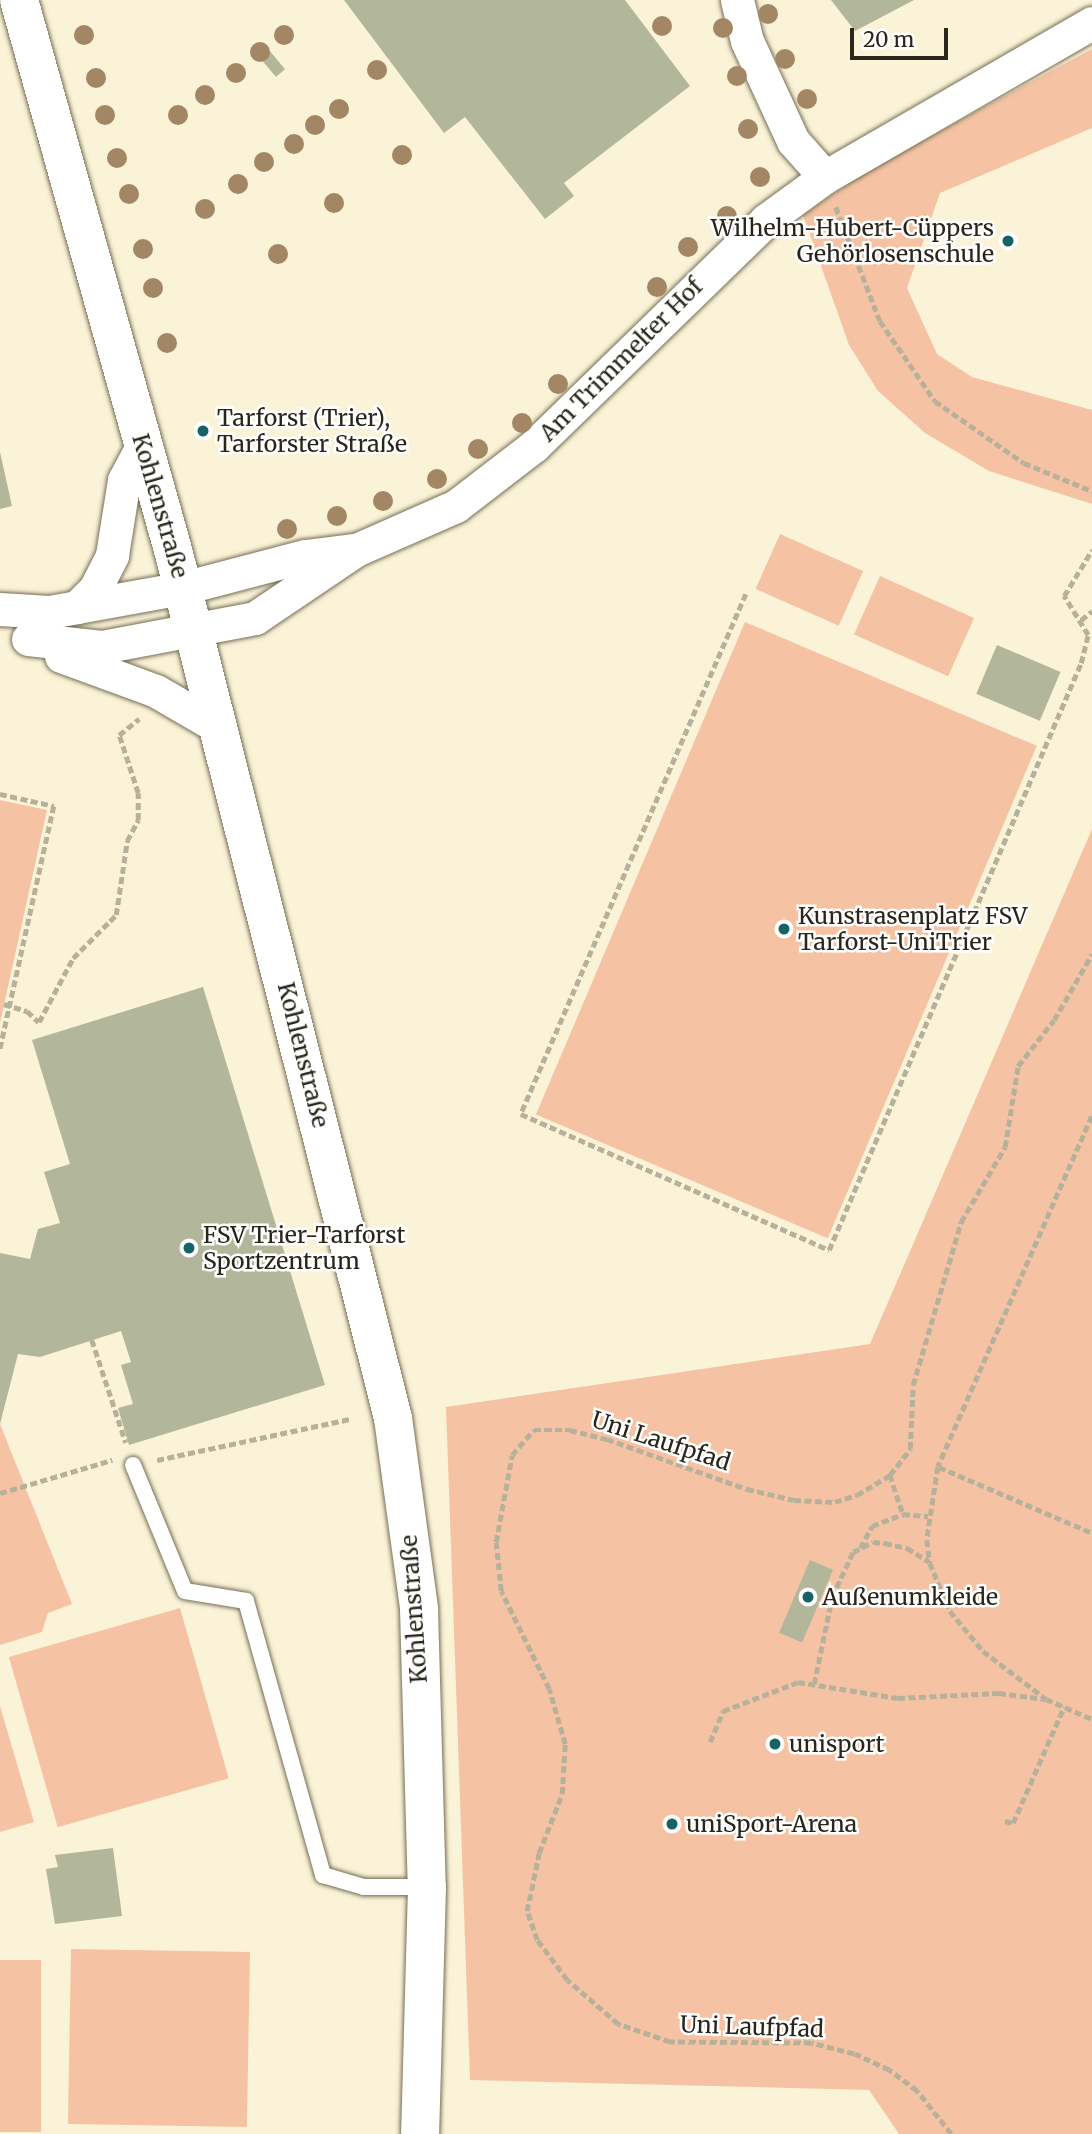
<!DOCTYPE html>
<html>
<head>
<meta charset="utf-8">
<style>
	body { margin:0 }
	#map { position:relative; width:1092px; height:2134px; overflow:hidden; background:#fbf3d7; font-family:Merriweather,serif }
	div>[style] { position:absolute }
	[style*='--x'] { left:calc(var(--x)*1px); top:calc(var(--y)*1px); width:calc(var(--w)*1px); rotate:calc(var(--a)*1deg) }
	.green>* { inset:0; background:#f5c3a3; transform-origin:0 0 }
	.building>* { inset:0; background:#b2b69b; transform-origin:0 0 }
	.path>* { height:4.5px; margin-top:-2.25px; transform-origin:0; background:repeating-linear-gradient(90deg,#b7b19b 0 7px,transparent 0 10.5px) }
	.roads { filter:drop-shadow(0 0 2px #756e56) drop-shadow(0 0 2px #756e56) }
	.lane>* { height:16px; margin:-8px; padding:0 8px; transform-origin:8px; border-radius:8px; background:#fff }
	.street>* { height:33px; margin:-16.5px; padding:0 16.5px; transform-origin:16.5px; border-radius:16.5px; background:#fff }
	.secondary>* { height:38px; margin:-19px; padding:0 19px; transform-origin:19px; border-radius:19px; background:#fff }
	.trees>* { width:20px; height:20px; margin:-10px; border-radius:50%; background:#a38664 }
	.dots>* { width:19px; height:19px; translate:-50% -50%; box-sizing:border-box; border:4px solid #fff; border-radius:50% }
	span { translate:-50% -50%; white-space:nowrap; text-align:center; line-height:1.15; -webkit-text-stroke:5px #fff; paint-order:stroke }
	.poi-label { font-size:23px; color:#28251a }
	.right { translate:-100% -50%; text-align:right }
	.left { translate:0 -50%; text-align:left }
	.street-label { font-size:23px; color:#28251a }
	.scale { position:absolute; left:850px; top:28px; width:98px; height:32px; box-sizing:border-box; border:4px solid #28251a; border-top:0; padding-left:9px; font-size:21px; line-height:24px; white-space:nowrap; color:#28251a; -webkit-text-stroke:5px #fff; paint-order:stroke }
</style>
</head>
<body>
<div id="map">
	<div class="green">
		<div style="clip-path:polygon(1092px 49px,1092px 128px,940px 193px,907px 288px,937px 354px,972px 377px,1092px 410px,1092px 504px,989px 471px,925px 433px,878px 391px,849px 345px,803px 215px,870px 169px)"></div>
		<div style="left:780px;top:534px;width:91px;height:60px;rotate:24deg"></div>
		<div style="left:880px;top:576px;width:103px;height:64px;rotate:24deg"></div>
		<div style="left:745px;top:622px;width:317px;height:535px;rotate:23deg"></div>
		<div style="clip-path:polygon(0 800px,47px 810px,0 1023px)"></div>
		<div style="clip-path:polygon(1092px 829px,1092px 2134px,899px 2134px,869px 2090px,470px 2080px,446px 1407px,870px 1344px)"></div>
		<div style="clip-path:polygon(0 1424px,72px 1604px,48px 1613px,42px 1632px,0 1645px)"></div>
		<div style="left:180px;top:1608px;width:177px;height:178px;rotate:74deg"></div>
		<div style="clip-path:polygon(0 1706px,34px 1822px,0 1832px)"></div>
		<div style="left:71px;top:1949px;width:179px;height:175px;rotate:1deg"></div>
		<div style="left:0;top:1960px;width:41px;height:172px"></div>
	</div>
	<div class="building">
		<div style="clip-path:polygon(344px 0,625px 0,690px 86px,564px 183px,574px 196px,545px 219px,465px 117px,444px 133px)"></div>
		<div style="clip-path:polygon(831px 0,914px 0,855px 31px)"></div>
		<div style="left:269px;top:50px;width:25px;height:12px;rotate:50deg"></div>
		<div style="clip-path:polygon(0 452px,12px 506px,0 509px)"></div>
		<div style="left:997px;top:645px;width:69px;height:53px;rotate:23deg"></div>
		<div style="clip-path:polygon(203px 987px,325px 1385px,129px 1445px,118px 1408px,133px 1404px,121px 1365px,131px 1362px,121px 1331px,40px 1357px,18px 1354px,0 1424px,0 1253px,30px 1259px,38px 1229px,60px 1223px,44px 1172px,70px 1164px,32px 1040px)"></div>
		<div style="left:810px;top:1560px;width:25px;height:79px;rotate:23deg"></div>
		<div style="clip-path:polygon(113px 1848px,122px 1916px,55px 1924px,46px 1869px,58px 1867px,55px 1855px)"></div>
	</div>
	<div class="path">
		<div style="--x:836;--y:207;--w:122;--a:68.9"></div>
		<div style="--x:880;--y:321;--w:97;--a:55.5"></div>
		<div style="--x:935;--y:401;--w:108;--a:34.9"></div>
		<div style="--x:1024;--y:463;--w:74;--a:22.4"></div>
		<div style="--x:746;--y:594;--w:567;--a:113.4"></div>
		<div style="--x:521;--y:1114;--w:337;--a:23.8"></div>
		<div style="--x:829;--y:1250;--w:639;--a:-66.77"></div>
		<div style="--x:1081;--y:663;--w:29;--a:-76"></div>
		<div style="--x:1088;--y:635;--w:46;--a:-121.6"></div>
		<div style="--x:1064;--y:596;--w:54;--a:-58.7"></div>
		<div style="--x:1081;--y:620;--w:14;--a:-39"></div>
		<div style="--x:0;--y:794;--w:55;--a:12.5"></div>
		<div style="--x:54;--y:806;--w:250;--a:102.5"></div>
		<div style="--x:4;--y:1004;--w:24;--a:17"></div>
		<div style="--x:27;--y:1011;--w:16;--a:43"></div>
		<div style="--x:39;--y:1022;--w:72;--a:-62"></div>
		<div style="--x:73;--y:958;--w:61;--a:-45"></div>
		<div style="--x:116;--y:915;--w:75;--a:-81.5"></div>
		<div style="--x:127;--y:841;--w:24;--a:-62"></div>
		<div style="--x:138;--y:820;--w:27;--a:-90"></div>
		<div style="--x:138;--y:793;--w:61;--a:-108.1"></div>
		<div style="--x:119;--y:735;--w:26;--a:-39"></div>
		<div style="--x:1092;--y:1116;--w:383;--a:113.7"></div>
		<div style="--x:938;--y:1467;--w:74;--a:98.6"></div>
		<div style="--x:927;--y:1540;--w:23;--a:83"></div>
		<div style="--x:930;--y:1563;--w:52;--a:67.4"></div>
		<div style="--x:950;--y:1611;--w:52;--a:50.5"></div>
		<div style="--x:983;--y:1651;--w:79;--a:37.3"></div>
		<div style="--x:1046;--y:1699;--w:50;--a:23.5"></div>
		<div style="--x:92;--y:1340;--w:108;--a:71.7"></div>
		<div style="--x:157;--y:1460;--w:197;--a:-12"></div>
		<div style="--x:939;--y:1467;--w:167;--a:23.3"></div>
		<div style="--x:890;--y:1475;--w:41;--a:71.6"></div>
		<div style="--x:0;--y:1493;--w:117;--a:-16.4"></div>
		<div style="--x:860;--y:1548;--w:25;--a:-61"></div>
		<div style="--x:872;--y:1526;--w:33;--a:-21"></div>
		<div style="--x:903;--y:1514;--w:25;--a:5"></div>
		<div style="--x:814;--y:1684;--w:89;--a:-78.3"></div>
		<div style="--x:832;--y:1597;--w:50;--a:-65"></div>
		<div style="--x:853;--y:1552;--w:22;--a:-27"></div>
		<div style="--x:873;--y:1542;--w:12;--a:5"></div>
		<div style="--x:885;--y:1543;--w:23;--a:13"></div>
		<div style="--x:907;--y:1548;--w:26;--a:32"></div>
		<div style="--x:710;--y:1742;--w:34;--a:-67"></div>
		<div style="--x:723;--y:1711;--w:80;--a:-21.1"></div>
		<div style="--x:798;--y:1682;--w:101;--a:9.1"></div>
		<div style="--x:898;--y:1698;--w:101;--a:-2.8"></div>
		<div style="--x:999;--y:1693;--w:47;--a:7.3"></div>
		<div style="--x:1005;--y:1821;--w:8;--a:14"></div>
		<div style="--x:1013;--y:1823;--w:127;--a:-66.3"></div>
		<div style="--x:951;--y:2134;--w:55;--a:-128.3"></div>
		<div style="--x:917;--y:2091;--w:35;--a:-143"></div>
		<div style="--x:889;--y:2070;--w:38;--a:-155"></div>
		<div style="--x:854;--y:2054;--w:44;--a:-165.7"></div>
		<div style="--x:811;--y:2043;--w:141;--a:-179.6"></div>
		<div style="--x:670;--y:2042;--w:55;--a:-160.9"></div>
		<div style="--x:618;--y:2024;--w:67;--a:-139.2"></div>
		<div style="--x:567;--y:1980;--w:50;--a:-126.9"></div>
		<div style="--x:537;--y:1940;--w:31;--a:-109"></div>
		<div style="--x:527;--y:1911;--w:59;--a:-78.3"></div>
		<div style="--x:539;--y:1853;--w:63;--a:-68.7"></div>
		<div style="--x:562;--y:1794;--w:50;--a:-86.6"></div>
		<div style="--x:565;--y:1744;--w:57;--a:-106.2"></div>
		<div style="--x:549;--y:1689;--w:109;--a:-116.1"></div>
		<div style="--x:501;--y:1591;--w:49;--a:-95.8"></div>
		<div style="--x:496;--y:1542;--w:88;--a:-79.6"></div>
		<div style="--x:512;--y:1455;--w:33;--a:-49"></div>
		<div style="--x:534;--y:1430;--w:36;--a:0"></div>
		<div style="--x:570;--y:1430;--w:38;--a:14"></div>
		<div style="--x:607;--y:1439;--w:149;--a:19.7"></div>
		<div style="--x:747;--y:1489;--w:48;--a:13.2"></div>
		<div style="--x:794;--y:1500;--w:41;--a:2.8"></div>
		<div style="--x:835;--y:1502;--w:23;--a:-18"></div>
		<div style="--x:857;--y:1495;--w:39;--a:-31"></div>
		<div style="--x:890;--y:1475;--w:33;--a:-52"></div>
		<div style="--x:910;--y:1449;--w:64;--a:-87.3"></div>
		<div style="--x:913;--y:1385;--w:170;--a:-73.6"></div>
		<div style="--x:961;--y:1222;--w:87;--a:-59.6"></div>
		<div style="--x:1005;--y:1147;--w:82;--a:-80.9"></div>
		<div style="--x:1018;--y:1066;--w:58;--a:-52"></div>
		<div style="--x:1054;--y:1020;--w:76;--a:-60.1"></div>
	</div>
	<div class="roads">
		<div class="lane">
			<div style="--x:133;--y:1465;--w:136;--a:67.6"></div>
			<div style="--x:185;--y:1591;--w:62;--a:9.3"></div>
			<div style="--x:246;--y:1601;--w:285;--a:74.3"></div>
			<div style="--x:323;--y:1875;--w:43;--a:16.3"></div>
			<div style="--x:364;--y:1887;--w:63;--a:0"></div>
		</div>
		<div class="street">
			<div style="--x:737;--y:0;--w:42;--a:76.3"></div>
			<div style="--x:747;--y:41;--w:110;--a:65.3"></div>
			<div style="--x:793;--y:141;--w:48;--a:48.4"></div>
			<div style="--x:77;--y:607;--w:25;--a:-45"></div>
			<div style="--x:95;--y:589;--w:38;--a:-63"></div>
			<div style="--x:112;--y:555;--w:76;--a:-80.9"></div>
			<div style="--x:124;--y:480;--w:40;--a:-62"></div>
			<div style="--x:0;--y:609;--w:49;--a:3.5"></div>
			<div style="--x:49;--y:612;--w:28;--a:-10"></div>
			<div style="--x:77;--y:607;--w:108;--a:-10.2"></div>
			<div style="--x:183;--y:588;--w:126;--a:-14.7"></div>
			<div style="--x:305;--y:556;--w:48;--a:-7.1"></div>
			<div style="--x:28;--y:639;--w:74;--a:6.2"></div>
			<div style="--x:102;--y:647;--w:156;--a:-10.7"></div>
			<div style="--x:255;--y:618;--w:122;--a:-34"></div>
			<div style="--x:356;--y:550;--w:109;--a:-23.7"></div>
			<div style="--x:456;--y:506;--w:98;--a:-37.6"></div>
			<div style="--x:534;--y:446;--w:324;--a:-44.2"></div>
			<div style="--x:766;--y:220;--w:73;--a:-36.1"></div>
			<div style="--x:825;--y:177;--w:308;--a:-30"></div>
			<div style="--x:61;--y:656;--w:101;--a:20.2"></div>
			<div style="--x:156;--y:691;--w:72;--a:30.1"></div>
		</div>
		<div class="secondary">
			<div style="--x:19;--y:0;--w:571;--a:74.36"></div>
			<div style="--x:173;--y:550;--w:895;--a:75.78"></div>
			<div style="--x:393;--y:1418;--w:193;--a:82.2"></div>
			<div style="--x:419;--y:1609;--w:278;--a:88.4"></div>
			<div style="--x:427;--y:1887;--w:247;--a:91.6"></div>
		</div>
	</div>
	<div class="trees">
		<div style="left:768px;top:14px"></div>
		<div style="left:662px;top:26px"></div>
		<div style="left:723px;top:28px"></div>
		<div style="left:84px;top:35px"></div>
		<div style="left:284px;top:35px"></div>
		<div style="left:260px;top:52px"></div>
		<div style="left:785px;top:59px"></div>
		<div style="left:377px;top:70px"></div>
		<div style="left:236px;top:73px"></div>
		<div style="left:737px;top:76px"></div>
		<div style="left:96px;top:78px"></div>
		<div style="left:205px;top:95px"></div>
		<div style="left:807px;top:99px"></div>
		<div style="left:339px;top:109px"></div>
		<div style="left:105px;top:115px"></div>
		<div style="left:178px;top:115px"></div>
		<div style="left:315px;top:125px"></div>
		<div style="left:748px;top:129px"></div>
		<div style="left:294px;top:144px"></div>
		<div style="left:402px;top:155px"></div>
		<div style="left:117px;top:158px"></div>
		<div style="left:264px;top:162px"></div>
		<div style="left:760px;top:177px"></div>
		<div style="left:238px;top:184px"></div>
		<div style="left:129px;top:194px"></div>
		<div style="left:334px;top:203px"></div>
		<div style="left:205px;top:209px"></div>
		<div style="left:727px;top:216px"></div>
		<div style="left:688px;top:247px"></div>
		<div style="left:143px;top:249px"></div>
		<div style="left:278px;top:254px"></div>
		<div style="left:657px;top:287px"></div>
		<div style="left:153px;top:288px"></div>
		<div style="left:167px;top:343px"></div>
		<div style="left:558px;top:384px"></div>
		<div style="left:522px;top:423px"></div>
		<div style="left:478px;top:449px"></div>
		<div style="left:437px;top:479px"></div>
		<div style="left:383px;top:501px"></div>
		<div style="left:337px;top:516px"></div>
		<div style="left:287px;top:529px"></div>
	</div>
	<div class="dots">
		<div style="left:1008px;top:241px;background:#156463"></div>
		<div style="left:203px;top:431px;background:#156463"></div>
		<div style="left:784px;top:929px;background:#156463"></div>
		<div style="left:189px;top:1248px;background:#156463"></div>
		<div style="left:808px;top:1597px;background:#156463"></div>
		<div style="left:775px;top:1744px;background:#156463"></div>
		<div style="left:672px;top:1824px;background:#156463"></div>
	</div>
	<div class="poi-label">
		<span class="right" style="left:994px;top:241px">Wilhelm-Hubert-Cüppers<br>Gehörlosenschule</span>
		<span class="left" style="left:217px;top:431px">Tarforst (Trier),<br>Tarforster Straße</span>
		<span class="left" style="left:798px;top:929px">Kunstrasenplatz FSV<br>Tarforst-UniTrier</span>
		<span class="left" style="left:203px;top:1248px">FSV Trier-Tarforst<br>Sportzentrum</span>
		<span class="left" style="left:822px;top:1597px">Außenumkleide</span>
		<span class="left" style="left:789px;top:1744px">unisport</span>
		<span class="left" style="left:686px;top:1824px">uniSport-Arena</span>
	</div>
	<div class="street-label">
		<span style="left:621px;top:360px;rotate:-45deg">Am Trimmelter Hof</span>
		<span style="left:160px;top:506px;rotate:74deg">Kohlenstraße</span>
		<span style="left:303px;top:1055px;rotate:76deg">Kohlenstraße</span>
		<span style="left:661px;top:1441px;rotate:18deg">Uni Laufpfad</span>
		<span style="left:414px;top:1609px;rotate:-94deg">Kohlenstraße</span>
		<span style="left:752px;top:2027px;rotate:2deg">Uni Laufpfad</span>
	</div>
	<div class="scale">20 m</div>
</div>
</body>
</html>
